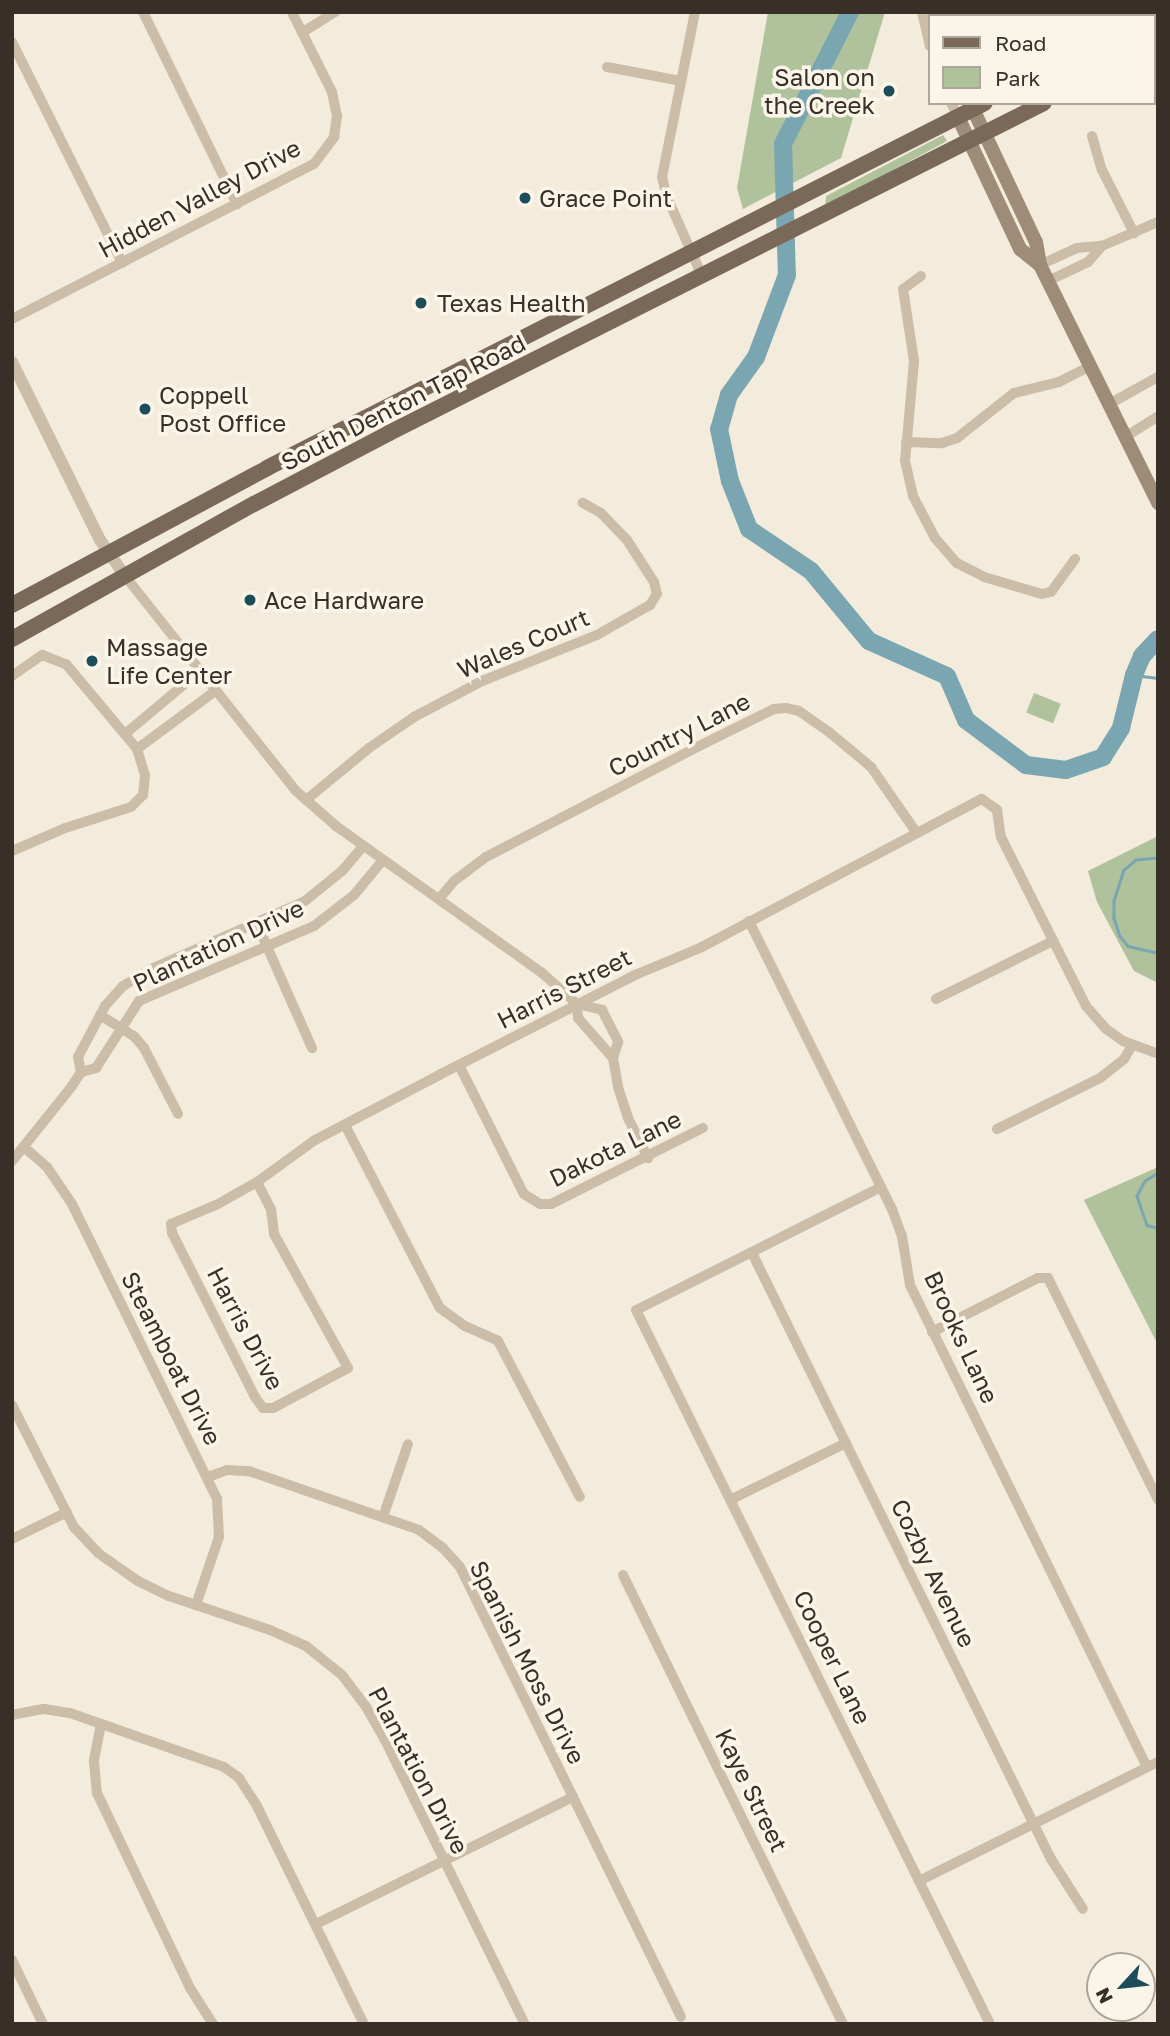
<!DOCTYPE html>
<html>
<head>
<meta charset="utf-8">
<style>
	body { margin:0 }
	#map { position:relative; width:1170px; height:2036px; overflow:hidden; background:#f3ebdb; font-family:"Golos Text",sans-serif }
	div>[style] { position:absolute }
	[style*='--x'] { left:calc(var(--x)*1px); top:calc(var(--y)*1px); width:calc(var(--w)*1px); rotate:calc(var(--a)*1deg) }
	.green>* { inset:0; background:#afc29b; transform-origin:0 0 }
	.stream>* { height:2.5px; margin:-1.25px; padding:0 1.25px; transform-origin:1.25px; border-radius:1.25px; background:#79a6b1 }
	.river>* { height:18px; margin:-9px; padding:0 9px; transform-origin:9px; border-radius:9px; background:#79a6b1 }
	.minor>* { height:10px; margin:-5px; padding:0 5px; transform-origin:5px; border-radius:5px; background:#cbbda7 }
	.tertiary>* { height:12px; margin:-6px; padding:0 6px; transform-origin:6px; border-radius:6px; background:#cbbda7 }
	.secondary>* { height:14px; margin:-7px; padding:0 7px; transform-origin:7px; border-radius:7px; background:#9f8c78 }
	.primary>* { height:16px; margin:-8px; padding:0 8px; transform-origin:8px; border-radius:8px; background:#7a6958 }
	.dots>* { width:19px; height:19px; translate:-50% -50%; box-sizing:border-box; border:4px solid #faf5e8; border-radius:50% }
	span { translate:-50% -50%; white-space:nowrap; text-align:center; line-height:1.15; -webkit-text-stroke:7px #faf5e8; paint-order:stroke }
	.poi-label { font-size:24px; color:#372f28 }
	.right { translate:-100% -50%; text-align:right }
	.left { translate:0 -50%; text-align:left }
	.street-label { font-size:24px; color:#372f28 }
	.frame { position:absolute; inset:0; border:14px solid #372f28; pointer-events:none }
	.legend { position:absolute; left:928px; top:14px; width:228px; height:91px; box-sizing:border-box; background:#faf5e8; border:2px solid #aca69b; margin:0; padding:9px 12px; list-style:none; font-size:21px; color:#372f28 }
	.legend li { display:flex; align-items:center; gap:14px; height:35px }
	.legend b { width:35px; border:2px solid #aca69b }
	.north { position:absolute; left:1086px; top:1952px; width:70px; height:70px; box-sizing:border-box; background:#faf5e8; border:2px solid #aca69b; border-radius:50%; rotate:243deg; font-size:19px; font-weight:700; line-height:28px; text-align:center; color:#372f28 }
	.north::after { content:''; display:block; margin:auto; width:24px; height:32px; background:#1c4d5a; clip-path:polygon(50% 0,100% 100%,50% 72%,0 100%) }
</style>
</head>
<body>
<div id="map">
	<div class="green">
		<div style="clip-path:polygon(768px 12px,885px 12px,841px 158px,743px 209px,737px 188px)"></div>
		<div style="clip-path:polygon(943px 135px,947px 141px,825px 207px,826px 196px)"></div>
		<div style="left:1034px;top:693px;width:29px;height:21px;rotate:22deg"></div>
		<div style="clip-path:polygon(1158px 836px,1158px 983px,1134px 971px,1097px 902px,1088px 871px)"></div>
		<div style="clip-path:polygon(1158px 1167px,1158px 1345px,1084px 1200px)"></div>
	</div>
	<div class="stream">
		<div style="--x:1134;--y:675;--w:24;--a:7"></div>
		<div style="--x:1158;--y:858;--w:22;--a:175"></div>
		<div style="--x:1136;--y:860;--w:16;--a:140"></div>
		<div style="--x:1124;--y:870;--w:32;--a:108"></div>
		<div style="--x:1114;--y:900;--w:18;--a:90"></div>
		<div style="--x:1114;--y:918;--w:19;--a:72"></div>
		<div style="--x:1120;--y:936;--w:13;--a:51"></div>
		<div style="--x:1128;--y:946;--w:31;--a:13"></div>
		<div style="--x:1158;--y:1173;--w:15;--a:148"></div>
		<div style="--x:1145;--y:1181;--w:17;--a:118"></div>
		<div style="--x:1137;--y:1196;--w:31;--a:71"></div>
		<div style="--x:1147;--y:1225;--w:11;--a:15"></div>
	</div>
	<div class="river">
		<div style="--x:850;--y:12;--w:148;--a:116.9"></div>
		<div style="--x:783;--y:144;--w:131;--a:88.3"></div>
		<div style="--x:787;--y:275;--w:88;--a:110.7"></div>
		<div style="--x:756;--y:357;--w:47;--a:125.4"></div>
		<div style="--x:729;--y:395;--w:35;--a:106"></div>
		<div style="--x:719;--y:429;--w:53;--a:78.1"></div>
		<div style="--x:730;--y:481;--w:52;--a:68.4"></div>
		<div style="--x:749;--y:529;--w:75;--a:34.1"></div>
		<div style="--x:811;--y:571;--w:91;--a:50.4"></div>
		<div style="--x:869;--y:641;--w:85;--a:24.2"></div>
		<div style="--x:947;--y:676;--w:48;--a:66.6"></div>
		<div style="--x:966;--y:720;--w:75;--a:36.9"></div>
		<div style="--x:1026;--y:765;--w:40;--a:7.1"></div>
		<div style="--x:1066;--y:770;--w:39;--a:-19"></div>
		<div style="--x:1103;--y:757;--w:34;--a:-58"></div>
		<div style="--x:1121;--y:728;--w:55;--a:-76.2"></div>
		<div style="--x:1134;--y:675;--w:21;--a:-67"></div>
		<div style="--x:1142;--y:656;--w:23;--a:-47"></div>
	</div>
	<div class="minor">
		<div style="--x:143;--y:12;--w:214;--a:63.9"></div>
		<div style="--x:695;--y:12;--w:168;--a:101.3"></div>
		<div style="--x:662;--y:177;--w:21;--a:76"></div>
		<div style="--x:667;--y:197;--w:86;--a:66.1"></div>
		<div style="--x:922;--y:12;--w:35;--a:77"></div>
		<div style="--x:940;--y:12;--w:4;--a:76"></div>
		<div style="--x:303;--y:32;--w:38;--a:-32"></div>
		<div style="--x:12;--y:42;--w:247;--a:63.5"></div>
		<div style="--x:607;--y:67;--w:75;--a:10.7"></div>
		<div style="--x:951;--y:103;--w:16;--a:63"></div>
		<div style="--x:1092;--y:136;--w:35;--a:74"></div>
		<div style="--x:1102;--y:170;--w:71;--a:63.1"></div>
		<div style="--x:1040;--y:265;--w:41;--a:-24.7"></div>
		<div style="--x:1077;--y:248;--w:25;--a:-5"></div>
		<div style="--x:1102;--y:246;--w:61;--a:-23.2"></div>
		<div style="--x:921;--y:276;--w:22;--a:144"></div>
		<div style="--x:903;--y:289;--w:73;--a:81.3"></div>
		<div style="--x:914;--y:361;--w:100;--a:95.1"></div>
		<div style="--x:905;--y:461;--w:36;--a:77"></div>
		<div style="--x:913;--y:496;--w:47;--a:62.4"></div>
		<div style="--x:935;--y:538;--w:33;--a:49"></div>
		<div style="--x:957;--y:563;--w:30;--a:27"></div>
		<div style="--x:984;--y:577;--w:60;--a:16.3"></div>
		<div style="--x:1042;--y:594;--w:9;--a:-13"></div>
		<div style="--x:1051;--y:592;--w:41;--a:-54"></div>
		<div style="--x:1048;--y:281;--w:44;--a:-25.4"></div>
		<div style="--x:1088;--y:262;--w:21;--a:-49"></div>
		<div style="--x:12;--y:319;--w:339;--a:-27.2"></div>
		<div style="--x:314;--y:164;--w:34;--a:-53"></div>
		<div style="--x:334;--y:137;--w:21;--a:-82"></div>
		<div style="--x:337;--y:116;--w:25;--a:-102"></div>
		<div style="--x:332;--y:92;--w:89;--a:-116.6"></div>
		<div style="--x:1109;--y:404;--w:56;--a:-28.9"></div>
		<div style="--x:1125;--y:437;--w:39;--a:-32"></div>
		<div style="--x:906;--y:442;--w:36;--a:2"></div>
		<div style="--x:942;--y:443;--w:16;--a:-18"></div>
		<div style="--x:957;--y:438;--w:73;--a:-38.3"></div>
		<div style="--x:1014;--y:393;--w:46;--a:-13.7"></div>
		<div style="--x:1059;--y:382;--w:35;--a:-27"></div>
		<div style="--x:125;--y:576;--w:273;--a:51.5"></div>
		<div style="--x:295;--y:790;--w:55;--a:41.3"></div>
		<div style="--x:336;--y:826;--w:252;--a:35.5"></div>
		<div style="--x:541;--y:972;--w:48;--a:41.6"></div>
		<div style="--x:12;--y:676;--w:37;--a:-35"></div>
		<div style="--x:42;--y:655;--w:26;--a:21"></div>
		<div style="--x:66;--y:664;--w:111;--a:50.1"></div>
		<div style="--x:137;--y:749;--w:28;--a:73"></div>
		<div style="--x:145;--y:776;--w:19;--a:96"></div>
		<div style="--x:143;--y:795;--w:17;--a:135"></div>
		<div style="--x:131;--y:807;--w:69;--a:162.3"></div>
		<div style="--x:65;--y:828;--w:58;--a:156.5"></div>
		<div style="--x:125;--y:734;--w:98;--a:-40"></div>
		<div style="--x:137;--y:749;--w:97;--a:-36.6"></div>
		<div style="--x:306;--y:800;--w:82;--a:-39.5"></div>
		<div style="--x:369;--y:748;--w:55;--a:-34.6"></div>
		<div style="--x:414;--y:717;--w:77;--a:-27.9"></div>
		<div style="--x:482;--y:681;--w:124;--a:-21.8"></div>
		<div style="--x:597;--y:635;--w:61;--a:-29.5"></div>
		<div style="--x:650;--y:605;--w:13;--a:-58"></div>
		<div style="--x:657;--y:594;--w:12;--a:-104"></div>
		<div style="--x:654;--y:582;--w:50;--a:-122.7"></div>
		<div style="--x:627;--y:540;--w:37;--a:-134"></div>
		<div style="--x:601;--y:513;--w:21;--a:-151"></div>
		<div style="--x:439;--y:899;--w:23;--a:-50"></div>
		<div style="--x:454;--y:881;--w:40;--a:-37"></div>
		<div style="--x:486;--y:857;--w:240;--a:-27.5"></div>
		<div style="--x:699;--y:746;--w:84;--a:-26.3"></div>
		<div style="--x:774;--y:709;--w:12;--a:-5"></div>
		<div style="--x:786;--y:708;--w:13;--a:13"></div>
		<div style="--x:799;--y:711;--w:37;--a:35"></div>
		<div style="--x:829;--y:732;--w:55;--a:39.8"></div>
		<div style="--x:871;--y:767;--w:79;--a:55.3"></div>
		<div style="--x:749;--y:921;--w:322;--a:63.6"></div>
		<div style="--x:892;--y:1209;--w:29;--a:70"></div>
		<div style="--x:902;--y:1236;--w:50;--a:80.7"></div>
		<div style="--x:910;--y:1285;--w:537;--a:63.82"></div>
		<div style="--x:257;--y:924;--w:136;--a:66.1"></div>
		<div style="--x:936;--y:999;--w:131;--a:-26.4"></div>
		<div style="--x:577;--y:1004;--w:14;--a:86"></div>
		<div style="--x:578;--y:1018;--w:53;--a:48.8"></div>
		<div style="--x:613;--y:1058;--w:29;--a:80"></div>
		<div style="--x:618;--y:1087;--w:33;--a:72"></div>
		<div style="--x:628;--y:1118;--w:45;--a:63.4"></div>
		<div style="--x:577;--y:1004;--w:26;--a:13"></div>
		<div style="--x:602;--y:1010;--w:36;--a:63"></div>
		<div style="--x:618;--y:1042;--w:17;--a:107"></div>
		<div style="--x:100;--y:1015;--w:40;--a:32"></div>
		<div style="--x:134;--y:1036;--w:16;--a:50"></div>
		<div style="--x:144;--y:1048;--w:74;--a:62.7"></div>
		<div style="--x:459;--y:1065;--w:144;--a:63.3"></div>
		<div style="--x:524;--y:1194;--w:19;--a:32"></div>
		<div style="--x:540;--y:1204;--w:11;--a:0"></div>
		<div style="--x:551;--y:1204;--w:170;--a:-26.6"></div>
		<div style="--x:81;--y:1072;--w:16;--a:-15"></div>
		<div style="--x:96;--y:1068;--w:80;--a:-57.3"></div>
		<div style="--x:139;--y:1001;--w:190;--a:-23.2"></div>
		<div style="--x:314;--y:926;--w:51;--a:-37.8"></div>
		<div style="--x:354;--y:895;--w:45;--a:-50.4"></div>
		<div style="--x:345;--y:1125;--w:206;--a:62.6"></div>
		<div style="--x:440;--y:1308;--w:31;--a:36"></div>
		<div style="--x:465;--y:1326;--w:36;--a:24"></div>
		<div style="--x:498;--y:1341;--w:176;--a:62.3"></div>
		<div style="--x:997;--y:1129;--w:115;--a:-26.3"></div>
		<div style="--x:1100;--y:1078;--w:31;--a:-38"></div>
		<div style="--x:1124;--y:1059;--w:17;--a:-59"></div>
		<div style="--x:24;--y:1147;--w:30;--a:41"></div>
		<div style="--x:47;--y:1167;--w:45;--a:56"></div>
		<div style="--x:72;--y:1204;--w:329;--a:63.8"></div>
		<div style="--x:217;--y:1499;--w:38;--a:87"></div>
		<div style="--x:219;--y:1537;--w:72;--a:108.7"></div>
		<div style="--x:12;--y:1161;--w:96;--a:-51.3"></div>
		<div style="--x:72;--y:1086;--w:17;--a:-57"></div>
		<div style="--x:81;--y:1072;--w:15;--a:-101"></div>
		<div style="--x:78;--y:1057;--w:58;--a:-62.1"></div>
		<div style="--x:105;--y:1006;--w:27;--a:-48"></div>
		<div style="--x:123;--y:986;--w:33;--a:-31"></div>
		<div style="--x:151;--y:969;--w:168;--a:-23.8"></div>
		<div style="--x:305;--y:901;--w:49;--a:-39.2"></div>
		<div style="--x:343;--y:870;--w:31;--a:-50"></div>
		<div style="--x:257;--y:1182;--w:30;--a:63"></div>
		<div style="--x:271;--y:1209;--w:25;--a:83"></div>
		<div style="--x:274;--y:1234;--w:153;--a:61.1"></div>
		<div style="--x:348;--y:1368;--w:85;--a:151.9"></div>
		<div style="--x:273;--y:1408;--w:10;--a:180"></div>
		<div style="--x:263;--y:1408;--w:14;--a:-126"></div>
		<div style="--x:255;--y:1397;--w:184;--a:-116.8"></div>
		<div style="--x:172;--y:1233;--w:9;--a:-96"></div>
		<div style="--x:171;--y:1224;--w:51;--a:-23.1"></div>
		<div style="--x:218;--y:1204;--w:45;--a:-29.4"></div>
		<div style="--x:257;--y:1182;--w:72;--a:-35.9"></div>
		<div style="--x:315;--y:1140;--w:142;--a:-27.6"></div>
		<div style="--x:441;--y:1074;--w:218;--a:-27"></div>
		<div style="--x:635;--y:975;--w:70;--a:-22.6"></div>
		<div style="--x:700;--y:948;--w:319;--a:-27.9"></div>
		<div style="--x:982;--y:799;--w:19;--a:36"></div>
		<div style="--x:997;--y:810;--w:27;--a:82"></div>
		<div style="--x:1001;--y:837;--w:189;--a:63.3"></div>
		<div style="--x:1086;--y:1006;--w:30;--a:49"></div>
		<div style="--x:1106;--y:1029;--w:21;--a:35"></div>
		<div style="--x:1123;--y:1041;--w:37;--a:20"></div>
		<div style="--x:881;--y:1187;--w:274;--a:153.3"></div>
		<div style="--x:636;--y:1310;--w:797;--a:63.63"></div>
		<div style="--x:752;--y:1253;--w:676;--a:63.74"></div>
		<div style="--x:1051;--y:1859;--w:59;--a:57.4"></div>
		<div style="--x:932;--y:1332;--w:119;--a:-27"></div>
		<div style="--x:1038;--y:1278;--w:10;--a:0"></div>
		<div style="--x:1048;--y:1278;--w:248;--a:63.6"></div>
		<div style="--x:12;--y:1405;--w:137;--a:63.1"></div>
		<div style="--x:74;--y:1527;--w:35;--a:47"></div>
		<div style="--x:98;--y:1553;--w:49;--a:35"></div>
		<div style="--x:138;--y:1581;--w:34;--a:26"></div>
		<div style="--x:169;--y:1596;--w:107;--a:18.6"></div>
		<div style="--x:270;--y:1630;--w:39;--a:24"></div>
		<div style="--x:306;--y:1646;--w:46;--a:38.9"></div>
		<div style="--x:342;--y:1675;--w:38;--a:53"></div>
		<div style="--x:365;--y:1705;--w:40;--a:60.3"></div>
		<div style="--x:385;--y:1740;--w:317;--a:63.8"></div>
		<div style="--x:208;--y:1477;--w:20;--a:-20"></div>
		<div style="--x:227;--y:1470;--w:22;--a:3"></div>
		<div style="--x:249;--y:1471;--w:180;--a:19.1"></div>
		<div style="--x:419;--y:1530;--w:30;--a:37"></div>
		<div style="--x:443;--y:1548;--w:25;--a:48"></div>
		<div style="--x:460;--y:1567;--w:501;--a:63.84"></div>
		<div style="--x:732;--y:1499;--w:127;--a:-26.2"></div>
		<div style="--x:383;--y:1517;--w:77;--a:-71.1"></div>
		<div style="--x:12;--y:1539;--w:61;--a:-26.1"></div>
		<div style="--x:623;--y:1575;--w:500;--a:63.9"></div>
		<div style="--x:12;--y:1715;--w:33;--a:-11"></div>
		<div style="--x:44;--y:1709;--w:26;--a:9"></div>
		<div style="--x:70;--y:1713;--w:163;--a:19.3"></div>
		<div style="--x:224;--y:1767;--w:19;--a:36"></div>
		<div style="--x:239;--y:1778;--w:33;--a:57"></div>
		<div style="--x:257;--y:1806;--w:243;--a:63.9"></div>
		<div style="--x:101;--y:1724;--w:38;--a:101"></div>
		<div style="--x:94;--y:1761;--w:32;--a:85"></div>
		<div style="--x:97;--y:1793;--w:216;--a:64.5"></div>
		<div style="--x:190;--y:1988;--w:43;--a:57.4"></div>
		<div style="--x:919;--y:1881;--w:267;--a:-26.5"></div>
		<div style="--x:316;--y:1924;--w:287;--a:-26.3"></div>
		<div style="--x:12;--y:1960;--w:71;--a:64.2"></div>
	</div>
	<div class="tertiary">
		<div style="--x:12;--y:362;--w:199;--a:63.7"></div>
		<div style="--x:100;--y:540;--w:44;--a:55.2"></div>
	</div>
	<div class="secondary">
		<div style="--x:973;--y:109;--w:147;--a:64.7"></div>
		<div style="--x:1036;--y:242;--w:23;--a:80"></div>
		<div style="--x:1040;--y:265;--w:266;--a:63.6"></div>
		<div style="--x:958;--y:117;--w:146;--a:64.8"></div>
		<div style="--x:1020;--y:249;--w:26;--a:39"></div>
	</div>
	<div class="primary">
		<div style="--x:1154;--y:17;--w:4;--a:-27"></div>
		<div style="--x:1154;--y:47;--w:4;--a:-27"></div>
		<div style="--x:12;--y:605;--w:289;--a:-28.2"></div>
		<div style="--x:267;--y:468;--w:805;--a:-26.95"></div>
		<div style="--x:12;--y:639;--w:277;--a:-29.2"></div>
		<div style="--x:254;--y:504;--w:153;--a:-27.7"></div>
		<div style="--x:389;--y:433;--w:733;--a:-26.74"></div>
	</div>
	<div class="dots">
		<div style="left:889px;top:91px;background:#1c4d5a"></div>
		<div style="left:525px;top:198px;background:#1c4d5a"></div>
		<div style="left:421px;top:303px;background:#1c4d5a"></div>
		<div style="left:145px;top:409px;background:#1c4d5a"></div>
		<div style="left:250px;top:600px;background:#1c4d5a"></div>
		<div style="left:92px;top:661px;background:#1c4d5a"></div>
	</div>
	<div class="poi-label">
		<span class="right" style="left:875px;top:91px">Salon on<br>the Creek</span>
		<span class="left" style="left:539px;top:198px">Grace Point</span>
		<span class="left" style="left:437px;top:303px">Texas Health</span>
		<span class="left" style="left:159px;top:409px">Coppell<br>Post Office</span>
		<span class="left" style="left:264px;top:600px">Ace Hardware</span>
		<span class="left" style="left:106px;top:661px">Massage<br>Life Center</span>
	</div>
	<div class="street-label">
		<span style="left:199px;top:198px;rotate:-28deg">Hidden Valley Drive</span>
		<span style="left:403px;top:402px;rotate:-27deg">South Denton Tap Road</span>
		<span style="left:523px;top:643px;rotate:-23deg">Wales Court</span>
		<span style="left:679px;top:734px;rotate:-27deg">Country Lane</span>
		<span style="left:218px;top:945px;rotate:-25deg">Plantation Drive</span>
		<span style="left:564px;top:988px;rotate:-27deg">Harris Street</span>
		<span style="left:615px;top:1148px;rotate:-26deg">Dakota Lane</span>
		<span style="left:246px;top:1328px;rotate:62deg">Harris Drive</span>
		<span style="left:962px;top:1337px;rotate:65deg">Brooks Lane</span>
		<span style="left:172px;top:1358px;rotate:63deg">Steamboat Drive</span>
		<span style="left:934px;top:1573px;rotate:64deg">Cozby Avenue</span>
		<span style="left:833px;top:1657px;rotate:64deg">Cooper Lane</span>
		<span style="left:528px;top:1662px;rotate:63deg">Spanish Moss Drive</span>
		<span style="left:419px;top:1770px;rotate:62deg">Plantation Drive</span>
		<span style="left:752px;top:1790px;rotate:64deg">Kaye Street</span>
	</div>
	<div class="frame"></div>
	<ul class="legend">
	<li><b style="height:9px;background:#7a6958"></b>Road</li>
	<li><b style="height:19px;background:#afc29b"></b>Park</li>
	</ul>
	<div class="north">N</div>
</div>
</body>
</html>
